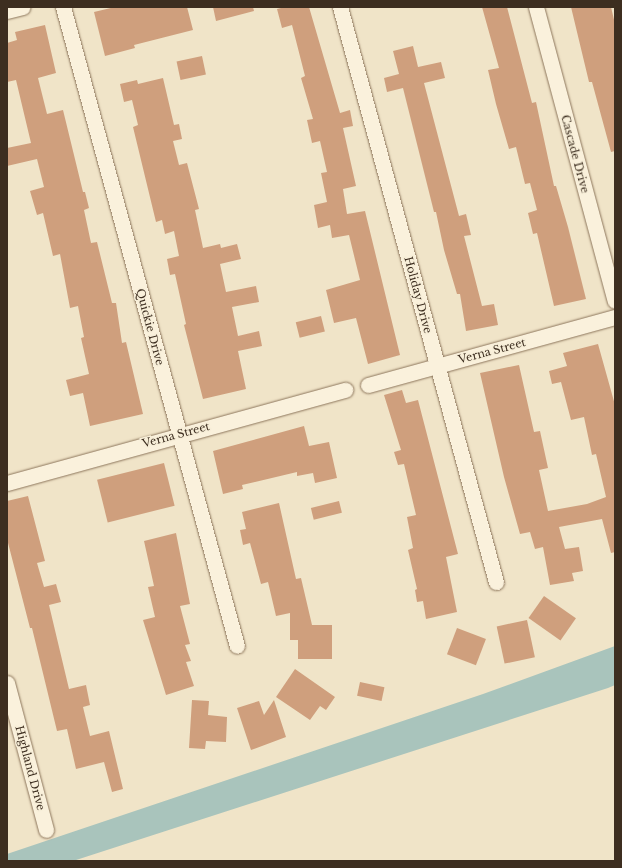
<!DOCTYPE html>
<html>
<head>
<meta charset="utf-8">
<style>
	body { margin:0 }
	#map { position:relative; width:622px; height:868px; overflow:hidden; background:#f0e4c8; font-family:"Libre Baskerville",serif }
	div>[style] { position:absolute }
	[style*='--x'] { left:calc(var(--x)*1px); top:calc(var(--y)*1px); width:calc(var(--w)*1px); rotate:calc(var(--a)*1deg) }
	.water>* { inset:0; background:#a9c4bc }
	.building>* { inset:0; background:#cf9f7d; transform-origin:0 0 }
	.roads { filter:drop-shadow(0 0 1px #8d765c) drop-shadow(0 0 1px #8d765c) }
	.street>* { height:15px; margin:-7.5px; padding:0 7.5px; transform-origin:7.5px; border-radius:7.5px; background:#faf1dc }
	span { translate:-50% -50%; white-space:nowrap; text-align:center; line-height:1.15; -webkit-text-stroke:3px #f7eed8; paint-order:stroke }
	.street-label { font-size:11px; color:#3d2e20 }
	.frame { position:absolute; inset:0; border:8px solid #3d2e20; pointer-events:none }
</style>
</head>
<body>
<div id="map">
	<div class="water">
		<div style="clip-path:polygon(615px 646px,615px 685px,608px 688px,73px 861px,7px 861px,7px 854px,483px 694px)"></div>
	</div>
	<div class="building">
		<div style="clip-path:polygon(115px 7px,187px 7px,193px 30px,134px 45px,135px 48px,105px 56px,94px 12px)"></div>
		<div style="clip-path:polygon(213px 7px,253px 7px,254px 11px,216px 21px)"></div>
		<div style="clip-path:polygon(285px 7px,309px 7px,340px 113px,350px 110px,353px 126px,343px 128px,356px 186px,343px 189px,347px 214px,365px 211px,400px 355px,368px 364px,356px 318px,334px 323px,326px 290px,360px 280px,349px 235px,332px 238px,330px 225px,318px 228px,314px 205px,327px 202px,321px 173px,327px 172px,320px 141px,312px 143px,307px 120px,313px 119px,301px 78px,305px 76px,292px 25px,282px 28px,277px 9px)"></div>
		<div style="clip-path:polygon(482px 7px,507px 7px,532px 103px,536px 102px,554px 186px,556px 186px,568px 227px,586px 299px,554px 306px,537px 233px,533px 234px,528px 213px,537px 210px,530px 183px,525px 184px,516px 147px,509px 149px,496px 104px,488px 70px,499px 68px)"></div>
		<div style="clip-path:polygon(571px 7px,611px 7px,615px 24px,615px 151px,611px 152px,592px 82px,589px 82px)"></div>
		<div style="clip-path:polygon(45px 25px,56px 73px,38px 78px,47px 114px,63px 110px,83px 192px,85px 192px,89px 208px,84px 210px,91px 243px,97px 242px,112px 303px,116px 303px,122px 343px,126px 342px,143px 414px,90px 426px,83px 393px,70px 396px,66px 380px,89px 374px,81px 338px,84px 337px,78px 306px,70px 308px,60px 254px,53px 256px,43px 213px,37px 215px,30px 191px,44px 187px,37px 159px,7px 166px,7px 148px,31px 143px,16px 80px,7px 82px,7px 43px,17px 40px,15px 32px)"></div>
		<div style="clip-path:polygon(413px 46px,418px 67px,441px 62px,445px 78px,424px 83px,459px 216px,466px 214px,471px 235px,464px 236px,482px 306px,494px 304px,498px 325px,466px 331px,460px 294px,457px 294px,444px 250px,436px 212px,434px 212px,403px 88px,387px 92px,384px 78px,399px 74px,393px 51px)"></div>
		<div style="left:202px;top:56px;width:19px;height:26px;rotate:78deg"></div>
		<div style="clip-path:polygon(163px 78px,174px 125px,179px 124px,182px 139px,173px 141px,179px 165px,187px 163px,199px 209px,195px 210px,203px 248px,220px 244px,221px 248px,237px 244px,241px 259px,220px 264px,226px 292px,256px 286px,259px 302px,232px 307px,238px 336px,259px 331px,262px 346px,238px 351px,246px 389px,203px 399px,184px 325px,186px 324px,175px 274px,170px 275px,167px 259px,179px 256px,174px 231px,165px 234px,162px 220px,156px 222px,133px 127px,138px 125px,132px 100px,124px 102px,120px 84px,137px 80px,138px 84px)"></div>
		<div style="left:321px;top:316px;width:16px;height:26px;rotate:76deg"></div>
		<div style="clip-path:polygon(598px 344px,615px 405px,615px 552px,611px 553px,602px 519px,559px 527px,565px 549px,579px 547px,583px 571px,572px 573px,574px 581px,550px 585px,543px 547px,535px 549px,530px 532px,520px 534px,504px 477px,480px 373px,519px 365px,534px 432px,540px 431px,548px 468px,539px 470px,548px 511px,587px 504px,606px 497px,596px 454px,592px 455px,584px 417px,571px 420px,561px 382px,552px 384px,549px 371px,567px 366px,563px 353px)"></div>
		<div style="clip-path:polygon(402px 390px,406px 403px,418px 400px,458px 554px,446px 557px,457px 612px,426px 619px,423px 601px,417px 602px,415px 590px,417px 589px,408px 550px,413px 548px,407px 517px,416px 515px,404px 464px,398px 465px,394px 452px,401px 450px,384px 395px)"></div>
		<div style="clip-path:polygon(304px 426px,309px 446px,329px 442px,337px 478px,315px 483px,313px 473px,297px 476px,297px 472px,242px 485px,243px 489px,223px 494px,213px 451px)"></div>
		<div style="left:164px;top:463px;width:44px;height:69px;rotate:76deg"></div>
		<div style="clip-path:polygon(28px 496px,45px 561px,37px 563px,44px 587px,56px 584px,61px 602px,49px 605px,69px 689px,86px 685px,90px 705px,83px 707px,90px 736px,109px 731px,123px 789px,112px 792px,104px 762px,76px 769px,67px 729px,57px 731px,32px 628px,30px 628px,7px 539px,7px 501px)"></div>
		<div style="left:339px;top:501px;width:12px;height:29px;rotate:76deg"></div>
		<div style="clip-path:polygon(279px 503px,296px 579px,301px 578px,312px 625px,332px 625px,332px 659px,298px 659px,298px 640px,290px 640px,290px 613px,276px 616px,268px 582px,261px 584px,250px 543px,243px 545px,240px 530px,246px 529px,242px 512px)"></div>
		<div style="clip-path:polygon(176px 533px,190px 604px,180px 606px,190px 644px,185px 645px,191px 661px,186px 662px,194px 686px,166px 695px,143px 620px,155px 617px,148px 587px,154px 586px,144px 541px)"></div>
		<div style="left:544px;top:596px;width:39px;height:27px;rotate:35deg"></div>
		<div style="left:527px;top:620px;width:38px;height:31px;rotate:78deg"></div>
		<div style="left:457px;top:628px;width:31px;height:28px;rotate:21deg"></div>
		<div style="clip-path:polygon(295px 669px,335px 697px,326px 710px,320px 706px,310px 720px,276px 697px)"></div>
		<div style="left:360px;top:682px;width:25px;height:14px;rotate:12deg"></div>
		<div style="clip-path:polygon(192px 700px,209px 701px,208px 715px,227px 717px,226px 742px,206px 741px,205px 749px,189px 748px)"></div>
		<div style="clip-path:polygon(274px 700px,286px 737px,251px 750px,237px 708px,259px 701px,264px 715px)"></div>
	</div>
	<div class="roads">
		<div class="street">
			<div style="--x:63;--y:7;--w:662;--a:74.77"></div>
			<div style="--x:340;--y:7;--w:596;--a:74.82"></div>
			<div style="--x:536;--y:7;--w:304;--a:75"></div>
			<div style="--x:7;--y:11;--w:16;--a:-14"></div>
			<div style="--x:368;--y:385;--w:256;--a:-15.4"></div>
			<div style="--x:7;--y:483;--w:351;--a:-15.4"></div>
			<div style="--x:7;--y:683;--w:152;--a:75.1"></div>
		</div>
	</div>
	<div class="street-label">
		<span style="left:575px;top:154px;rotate:75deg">Cascade Drive</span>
		<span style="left:418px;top:295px;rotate:75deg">Holiday Drive</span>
		<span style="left:150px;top:327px;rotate:75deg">Quickie Drive</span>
		<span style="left:492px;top:351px;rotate:-15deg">Verna Street</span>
		<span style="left:176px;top:435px;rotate:-15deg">Verna Street</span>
		<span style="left:30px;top:768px;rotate:75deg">Highland Drive</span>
	</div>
	<div class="frame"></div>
</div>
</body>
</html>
